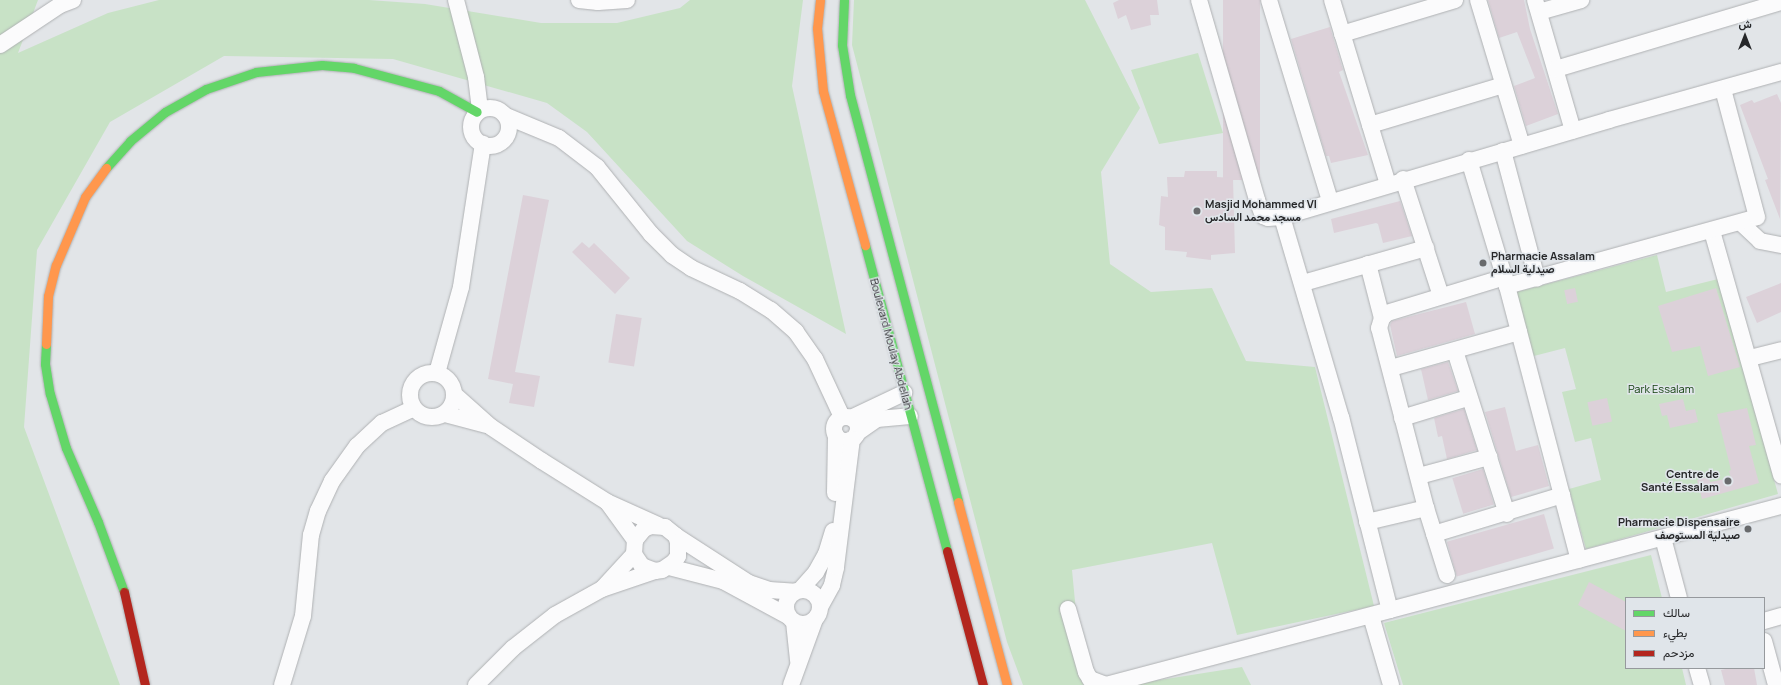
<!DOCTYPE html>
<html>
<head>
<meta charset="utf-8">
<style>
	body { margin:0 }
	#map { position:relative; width:1781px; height:685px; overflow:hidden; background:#e2e5e8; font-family:Manrope,Vazirmatn,sans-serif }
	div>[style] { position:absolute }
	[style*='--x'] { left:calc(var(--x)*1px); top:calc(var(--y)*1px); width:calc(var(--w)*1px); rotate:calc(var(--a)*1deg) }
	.green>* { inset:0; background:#c8e2c6 }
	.building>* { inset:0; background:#dcd1d9; transform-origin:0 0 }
	.roads { filter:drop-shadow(0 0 1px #afb1b3) drop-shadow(0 0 1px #afb1b3) }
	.street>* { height:16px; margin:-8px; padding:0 8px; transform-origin:8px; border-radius:8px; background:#fbfbfc }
	.street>.ring { margin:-8px; padding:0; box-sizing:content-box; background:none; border:16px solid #fbfbfc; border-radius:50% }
	.fast>* { height:9px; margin:-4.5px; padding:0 4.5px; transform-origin:4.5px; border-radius:4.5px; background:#63d668 }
	.slow>* { height:9px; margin:-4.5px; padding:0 4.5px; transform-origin:4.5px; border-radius:4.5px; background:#ff974d }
	.jam>* { height:9px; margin:-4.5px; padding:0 4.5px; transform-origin:4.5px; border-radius:4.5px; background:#b3261e }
	.dots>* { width:11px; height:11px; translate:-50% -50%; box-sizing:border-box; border:2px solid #e0e5ea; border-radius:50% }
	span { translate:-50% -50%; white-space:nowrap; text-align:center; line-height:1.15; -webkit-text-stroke:3px #e0e5ea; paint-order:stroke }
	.poi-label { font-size:11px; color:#262729; font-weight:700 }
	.left { translate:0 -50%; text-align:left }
	.right { translate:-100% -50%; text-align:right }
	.street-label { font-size:11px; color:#262729 }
	.park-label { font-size:11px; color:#0d3d07 }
	.legend { position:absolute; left:1625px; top:597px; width:140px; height:72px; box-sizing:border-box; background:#e0e5ea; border:1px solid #96999d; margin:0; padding:5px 7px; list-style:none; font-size:12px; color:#262729 }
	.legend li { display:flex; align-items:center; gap:8px; height:20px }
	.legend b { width:20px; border:1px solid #96999d }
	.north { position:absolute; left:1725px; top:16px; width:40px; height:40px; -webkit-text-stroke:3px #e0e5ea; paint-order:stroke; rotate:0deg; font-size:11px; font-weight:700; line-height:16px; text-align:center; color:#262729 }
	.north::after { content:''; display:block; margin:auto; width:14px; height:18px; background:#262729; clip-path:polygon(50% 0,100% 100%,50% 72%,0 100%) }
</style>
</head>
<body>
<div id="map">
	<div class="green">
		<div style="clip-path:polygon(0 0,38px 0,18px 53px,108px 13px,159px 0,369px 0,425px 4px,541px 23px,617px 23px,680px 8px,690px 0,803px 0,792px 86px,846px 334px,743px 276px,687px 241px,587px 132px,547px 103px,393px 59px,224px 56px,110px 122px,37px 250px,24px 427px,120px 685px,0 685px)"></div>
		<div style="clip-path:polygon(854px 0,1085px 0,1140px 108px,1101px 172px,1110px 264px,1151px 292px,1212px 288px,1246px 361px,1315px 367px,1374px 606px,1237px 635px,1212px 543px,1072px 570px,1083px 685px,1023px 685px,1007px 642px,852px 45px)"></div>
		<div style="clip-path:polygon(1198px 53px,1223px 133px,1159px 144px,1131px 70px)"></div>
		<div style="clip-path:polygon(1657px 255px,1666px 292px,1718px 279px,1778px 494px,1586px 549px,1569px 489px,1601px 480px,1591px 438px,1575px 442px,1562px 392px,1576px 389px,1565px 348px,1530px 357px,1513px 293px)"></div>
		<div style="clip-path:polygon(1651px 555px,1662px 598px,1626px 598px,1626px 668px,1682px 668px,1686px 685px,1403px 685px,1384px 623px)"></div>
		<div style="clip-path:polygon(1242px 667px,1251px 685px,1128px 685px)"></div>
	</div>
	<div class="building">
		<div style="clip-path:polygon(1119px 0,1157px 0,1159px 15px,1150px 15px,1151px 25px,1131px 30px,1126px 15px,1118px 19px,1113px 3px)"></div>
		<div style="left:1223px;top:0;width:37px;height:180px"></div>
		<div style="clip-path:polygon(1488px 0,1524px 0,1530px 29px,1558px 114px,1526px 126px,1514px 86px,1535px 78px,1517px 32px,1499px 38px)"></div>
		<div style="clip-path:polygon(1330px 27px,1343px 70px,1339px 72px,1368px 155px,1331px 163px,1329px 156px,1326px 156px,1291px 39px)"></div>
		<div style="clip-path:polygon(1777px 94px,1781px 103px,1780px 219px,1765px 180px,1768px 179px,1740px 105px,1752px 100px,1754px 103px)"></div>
		<div style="clip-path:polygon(1185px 171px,1217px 171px,1217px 177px,1233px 178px,1235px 253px,1211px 255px,1211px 260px,1186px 257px,1187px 252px,1165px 250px,1165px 227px,1159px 225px,1161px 196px,1168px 197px,1167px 177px,1184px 177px)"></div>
		<div style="clip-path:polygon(523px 195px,549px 200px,515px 372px,540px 376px,534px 407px,509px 403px,513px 384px,488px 379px)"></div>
		<div style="clip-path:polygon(1400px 201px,1412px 236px,1383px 243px,1378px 224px,1376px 223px,1334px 233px,1331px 219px)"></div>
		<div style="clip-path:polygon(582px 242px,589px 248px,594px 243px,630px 278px,615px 294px,572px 252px)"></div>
		<div style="clip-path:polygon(1781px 283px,1781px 312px,1757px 323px,1746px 297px)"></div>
		<div style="left:1575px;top:288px;width:14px;height:11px;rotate:78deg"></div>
		<div style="clip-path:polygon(1716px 288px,1740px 367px,1708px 376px,1700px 346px,1672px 352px,1658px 306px)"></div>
		<div style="clip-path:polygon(1466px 302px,1475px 334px,1397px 356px,1390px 325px,1392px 321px)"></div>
		<div style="left:616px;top:314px;width:26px;height:49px;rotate:9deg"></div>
		<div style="clip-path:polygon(1448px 362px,1458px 391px,1428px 400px,1421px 369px)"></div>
		<div style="left:1607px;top:398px;width:24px;height:20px;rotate:78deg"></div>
		<div style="clip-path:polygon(1683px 399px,1686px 411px,1695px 409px,1698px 422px,1670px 428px,1667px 415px,1662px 416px,1659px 404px)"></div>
		<div style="clip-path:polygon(1505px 407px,1516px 451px,1538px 445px,1549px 486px,1511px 497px,1485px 412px)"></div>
		<div style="clip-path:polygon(1747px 408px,1756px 445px,1749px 446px,1759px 483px,1702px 499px,1697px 480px,1709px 476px,1710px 482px,1731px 478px,1729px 471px,1731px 470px,1717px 414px)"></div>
		<div style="clip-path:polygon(1464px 409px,1477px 450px,1447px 459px,1442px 436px,1438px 437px,1434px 418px)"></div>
		<div style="left:1483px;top:469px;width:37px;height:32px;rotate:73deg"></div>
		<div style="left:1544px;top:514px;width:36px;height:101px;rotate:74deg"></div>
		<div style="clip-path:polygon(1589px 582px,1626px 602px,1626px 631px,1578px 605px)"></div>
		<div style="clip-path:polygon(1730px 668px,1754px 668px,1757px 685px,1725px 685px,1721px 670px)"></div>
	</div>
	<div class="roads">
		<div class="street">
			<div style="--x:456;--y:0;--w:80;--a:75.4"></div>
			<div style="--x:476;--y:77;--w:33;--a:83"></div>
			<div style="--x:579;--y:0;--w:19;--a:6"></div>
			<div style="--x:598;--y:2;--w:29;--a:-4"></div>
			<div style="--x:1199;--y:0;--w:208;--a:73.8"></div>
			<div style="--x:1257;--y:200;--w:17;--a:69"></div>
			<div style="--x:1263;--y:216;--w:5;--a:22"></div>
			<div style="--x:1268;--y:218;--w:14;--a:-4"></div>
			<div style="--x:1282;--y:217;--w:341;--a:-16.5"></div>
			<div style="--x:1609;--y:120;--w:179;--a:-15.6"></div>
			<div style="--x:1269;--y:0;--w:210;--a:73.1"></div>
			<div style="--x:1332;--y:0;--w:192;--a:73.1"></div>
			<div style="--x:1478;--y:0;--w:152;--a:73.2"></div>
			<div style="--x:1535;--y:0;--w:136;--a:73.8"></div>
			<div style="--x:1539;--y:12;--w:44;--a:-15.9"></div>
			<div style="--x:1342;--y:34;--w:118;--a:-16.7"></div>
			<div style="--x:0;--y:45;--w:72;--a:-33.7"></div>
			<div style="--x:60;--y:5;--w:14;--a:-21"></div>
			<div style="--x:1556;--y:69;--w:235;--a:-16.6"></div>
			<div class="ring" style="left:471px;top:108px;width:22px;height:22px"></div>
			<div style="--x:506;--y:116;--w:57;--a:22.5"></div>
			<div style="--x:559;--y:138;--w:48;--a:37.3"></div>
			<div style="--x:597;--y:167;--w:86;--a:51.1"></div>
			<div style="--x:651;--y:234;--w:30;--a:45"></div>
			<div style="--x:672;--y:255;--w:23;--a:34"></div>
			<div style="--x:691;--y:268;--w:54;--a:25.1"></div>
			<div style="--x:740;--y:291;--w:36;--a:32"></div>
			<div style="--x:771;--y:310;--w:33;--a:41"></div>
			<div style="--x:796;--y:332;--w:33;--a:55"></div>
			<div style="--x:815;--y:359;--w:64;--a:65"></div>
			<div style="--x:1370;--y:125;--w:139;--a:-16.7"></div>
			<div style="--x:1503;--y:151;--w:132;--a:75.1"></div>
			<div style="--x:1469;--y:160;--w:132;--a:73.2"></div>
			<div style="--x:1507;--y:286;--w:283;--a:75.3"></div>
			<div style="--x:1403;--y:179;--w:123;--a:72"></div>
			<div style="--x:1282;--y:217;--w:209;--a:73.6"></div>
			<div style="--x:1341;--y:417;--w:199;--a:75.8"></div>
			<div style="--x:1390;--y:610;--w:405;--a:-14.9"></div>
			<div style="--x:1741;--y:223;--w:26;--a:43"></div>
			<div style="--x:1760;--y:241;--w:21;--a:11"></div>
			<div style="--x:1712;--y:231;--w:254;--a:74.2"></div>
			<div style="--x:1368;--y:264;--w:56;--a:75.5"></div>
			<div style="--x:1303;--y:283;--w:128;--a:-15.9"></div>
			<div style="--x:1507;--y:286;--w:259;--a:-15.4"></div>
			<div style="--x:1757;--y:217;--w:132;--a:-104.9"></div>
			<div style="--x:1455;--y:351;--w:171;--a:72.3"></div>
			<div style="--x:1750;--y:358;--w:32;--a:-14"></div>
			<div style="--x:1391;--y:368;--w:133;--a:-15.7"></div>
			<div class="ring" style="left:410px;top:373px;width:28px;height:28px"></div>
			<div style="--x:437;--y:373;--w:89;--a:-74.4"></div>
			<div style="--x:461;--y:287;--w:145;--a:-81.3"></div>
			<div style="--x:455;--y:395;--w:48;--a:41.6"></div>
			<div style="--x:491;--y:427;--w:61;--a:33.7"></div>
			<div style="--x:542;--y:461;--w:77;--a:32.2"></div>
			<div style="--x:607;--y:502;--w:56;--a:24.3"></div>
			<div style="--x:445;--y:414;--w:42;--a:15"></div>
			<div class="ring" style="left:834px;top:417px;width:8px;height:8px"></div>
			<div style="--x:851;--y:418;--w:59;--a:-25.3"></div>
			<div style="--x:1402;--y:418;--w:69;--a:-16.9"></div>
			<div style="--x:857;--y:433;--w:24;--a:-35"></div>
			<div style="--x:877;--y:419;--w:33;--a:-5"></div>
			<div style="--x:1419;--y:476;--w:73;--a:-15.2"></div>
			<div style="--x:835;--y:493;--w:58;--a:-89"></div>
			<div style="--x:608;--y:503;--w:46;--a:53.9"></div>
			<div style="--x:1367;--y:522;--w:61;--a:-13.3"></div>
			<div style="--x:1434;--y:534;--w:134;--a:-16.9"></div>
			<div style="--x:676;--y:536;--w:87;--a:32.8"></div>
			<div style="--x:749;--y:583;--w:21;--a:19"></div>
			<div style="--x:769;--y:590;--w:26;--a:4"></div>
			<div style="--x:1663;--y:538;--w:62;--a:75.1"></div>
			<div style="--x:669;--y:567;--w:56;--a:14.5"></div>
			<div style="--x:723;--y:581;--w:74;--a:28.3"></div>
			<div style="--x:1447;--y:575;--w:70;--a:-107.4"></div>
			<div style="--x:1426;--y:508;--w:186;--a:-104.6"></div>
			<div style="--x:1379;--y:328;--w:10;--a:-73"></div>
			<div style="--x:1382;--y:318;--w:7;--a:-45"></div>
			<div style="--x:1387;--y:313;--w:123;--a:-17"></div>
			<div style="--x:603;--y:588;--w:46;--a:-47.6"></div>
			<div style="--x:634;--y:554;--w:14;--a:-86"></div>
			<div style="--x:635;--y:540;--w:14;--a:-51"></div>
			<div style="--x:644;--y:529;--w:8;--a:-23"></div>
			<div style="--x:651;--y:526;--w:14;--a:4"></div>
			<div style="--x:665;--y:527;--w:14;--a:39"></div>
			<div style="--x:676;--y:536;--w:6;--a:72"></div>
			<div style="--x:678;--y:542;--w:14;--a:90"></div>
			<div style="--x:678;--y:556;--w:7;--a:124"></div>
			<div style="--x:674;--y:562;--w:14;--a:146"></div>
			<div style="--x:662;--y:570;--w:7;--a:172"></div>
			<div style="--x:655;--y:571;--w:14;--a:-159"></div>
			<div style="--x:642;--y:566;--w:14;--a:-124"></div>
			<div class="ring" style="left:786px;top:590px;width:18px;height:18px"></div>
			<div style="--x:800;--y:590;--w:24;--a:-48"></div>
			<div style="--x:816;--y:572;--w:21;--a:-61"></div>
			<div style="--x:826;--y:554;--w:24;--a:-73"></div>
			<div style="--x:820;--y:607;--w:25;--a:-61"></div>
			<div style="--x:832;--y:585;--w:18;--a:-77"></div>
			<div style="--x:836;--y:567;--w:129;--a:-82.9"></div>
			<div style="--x:1068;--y:609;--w:66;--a:74.1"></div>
			<div style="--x:1086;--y:672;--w:8;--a:60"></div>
			<div style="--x:1090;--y:679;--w:17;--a:21"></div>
			<div style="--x:1106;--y:685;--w:294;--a:-14.8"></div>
			<div style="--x:1371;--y:616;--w:72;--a:73.8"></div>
			<div style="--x:1764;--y:621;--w:18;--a:-16"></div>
			<div style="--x:794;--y:622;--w:39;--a:84"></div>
			<div style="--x:1764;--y:641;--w:46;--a:74.7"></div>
			<div style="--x:1697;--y:668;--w:18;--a:74"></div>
			<div style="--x:282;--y:685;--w:72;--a:-73.1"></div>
			<div style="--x:303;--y:616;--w:81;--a:-84.4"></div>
			<div style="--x:311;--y:535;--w:25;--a:-74"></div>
			<div style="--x:318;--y:511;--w:33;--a:-65"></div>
			<div style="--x:332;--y:481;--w:43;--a:-54.5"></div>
			<div style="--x:357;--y:446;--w:34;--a:-43"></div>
			<div style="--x:382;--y:423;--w:35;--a:-25"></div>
			<div style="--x:476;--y:685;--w:52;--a:-45"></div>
			<div style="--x:513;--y:648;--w:53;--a:-38.2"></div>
			<div style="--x:555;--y:615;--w:54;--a:-29"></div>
			<div style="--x:602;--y:589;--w:56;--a:-18.8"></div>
			<div style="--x:791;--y:685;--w:70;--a:-70"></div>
		</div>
		<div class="fast">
			<div style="--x:844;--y:0;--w:45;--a:92.5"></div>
			<div style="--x:842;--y:45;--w:51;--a:80.9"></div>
			<div style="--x:850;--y:95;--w:421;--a:75.1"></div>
			<div style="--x:106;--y:168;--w:36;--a:-48"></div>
			<div style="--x:130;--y:141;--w:45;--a:-39.6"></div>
			<div style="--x:165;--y:112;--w:47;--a:-29.3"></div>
			<div style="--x:206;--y:89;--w:53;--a:-18.8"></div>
			<div style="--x:256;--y:72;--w:66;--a:-6.1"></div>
			<div style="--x:322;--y:65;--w:32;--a:5"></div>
			<div style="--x:354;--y:68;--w:88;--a:15.1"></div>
			<div style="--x:439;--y:91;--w:43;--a:28.9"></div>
			<div style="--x:865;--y:245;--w:317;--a:75"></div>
			<div style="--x:46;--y:344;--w:20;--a:93"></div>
			<div style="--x:45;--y:364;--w:30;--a:81"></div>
			<div style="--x:50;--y:394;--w:56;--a:73.5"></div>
			<div style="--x:66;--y:448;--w:81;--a:66.6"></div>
			<div style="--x:98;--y:522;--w:75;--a:69.6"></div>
		</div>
		<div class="slow">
			<div style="--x:820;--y:0;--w:28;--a:96"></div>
			<div style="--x:817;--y:28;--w:63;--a:84.6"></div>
			<div style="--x:823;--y:91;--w:160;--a:74.7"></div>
			<div style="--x:46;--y:344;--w:48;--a:-87.6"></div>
			<div style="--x:48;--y:296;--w:32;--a:-76"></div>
			<div style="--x:56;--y:265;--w:74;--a:-66.9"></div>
			<div style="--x:85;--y:197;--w:36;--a:-54"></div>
			<div style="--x:958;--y:502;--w:189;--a:75"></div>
		</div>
		<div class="jam">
			<div style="--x:947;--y:551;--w:139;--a:75"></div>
			<div style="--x:124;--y:592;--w:95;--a:77.3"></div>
		</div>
	</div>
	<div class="dots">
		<div style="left:1197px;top:211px;background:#686a6c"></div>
		<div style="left:1483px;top:263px;background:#686a6c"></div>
		<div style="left:1728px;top:481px;background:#686a6c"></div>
		<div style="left:1748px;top:529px;background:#686a6c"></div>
	</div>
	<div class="poi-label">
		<span class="left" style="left:1205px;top:211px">Masjid Mohammed VI<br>مسجد محمد السادس</span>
		<span class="left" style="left:1491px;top:263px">Pharmacie Assalam<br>صيدلية السلام</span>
		<span class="right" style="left:1719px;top:481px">Centre de<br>Santé Essalam</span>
		<span class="right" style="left:1740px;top:529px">Pharmacie Dispensaire<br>صيدلية المستوصف</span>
	</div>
	<div class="street-label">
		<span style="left:891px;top:344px;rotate:75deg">Boulevard Moulay Abdellah</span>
	</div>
	<div class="park-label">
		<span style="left:1661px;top:389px">Park Essalam</span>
	</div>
	<ul class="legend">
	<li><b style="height:5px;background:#63d668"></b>سالك</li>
	<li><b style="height:5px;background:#ff974d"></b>بطيء</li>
	<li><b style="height:5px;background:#b3261e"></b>مزدحم</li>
	</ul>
	<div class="north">ش</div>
</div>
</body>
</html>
